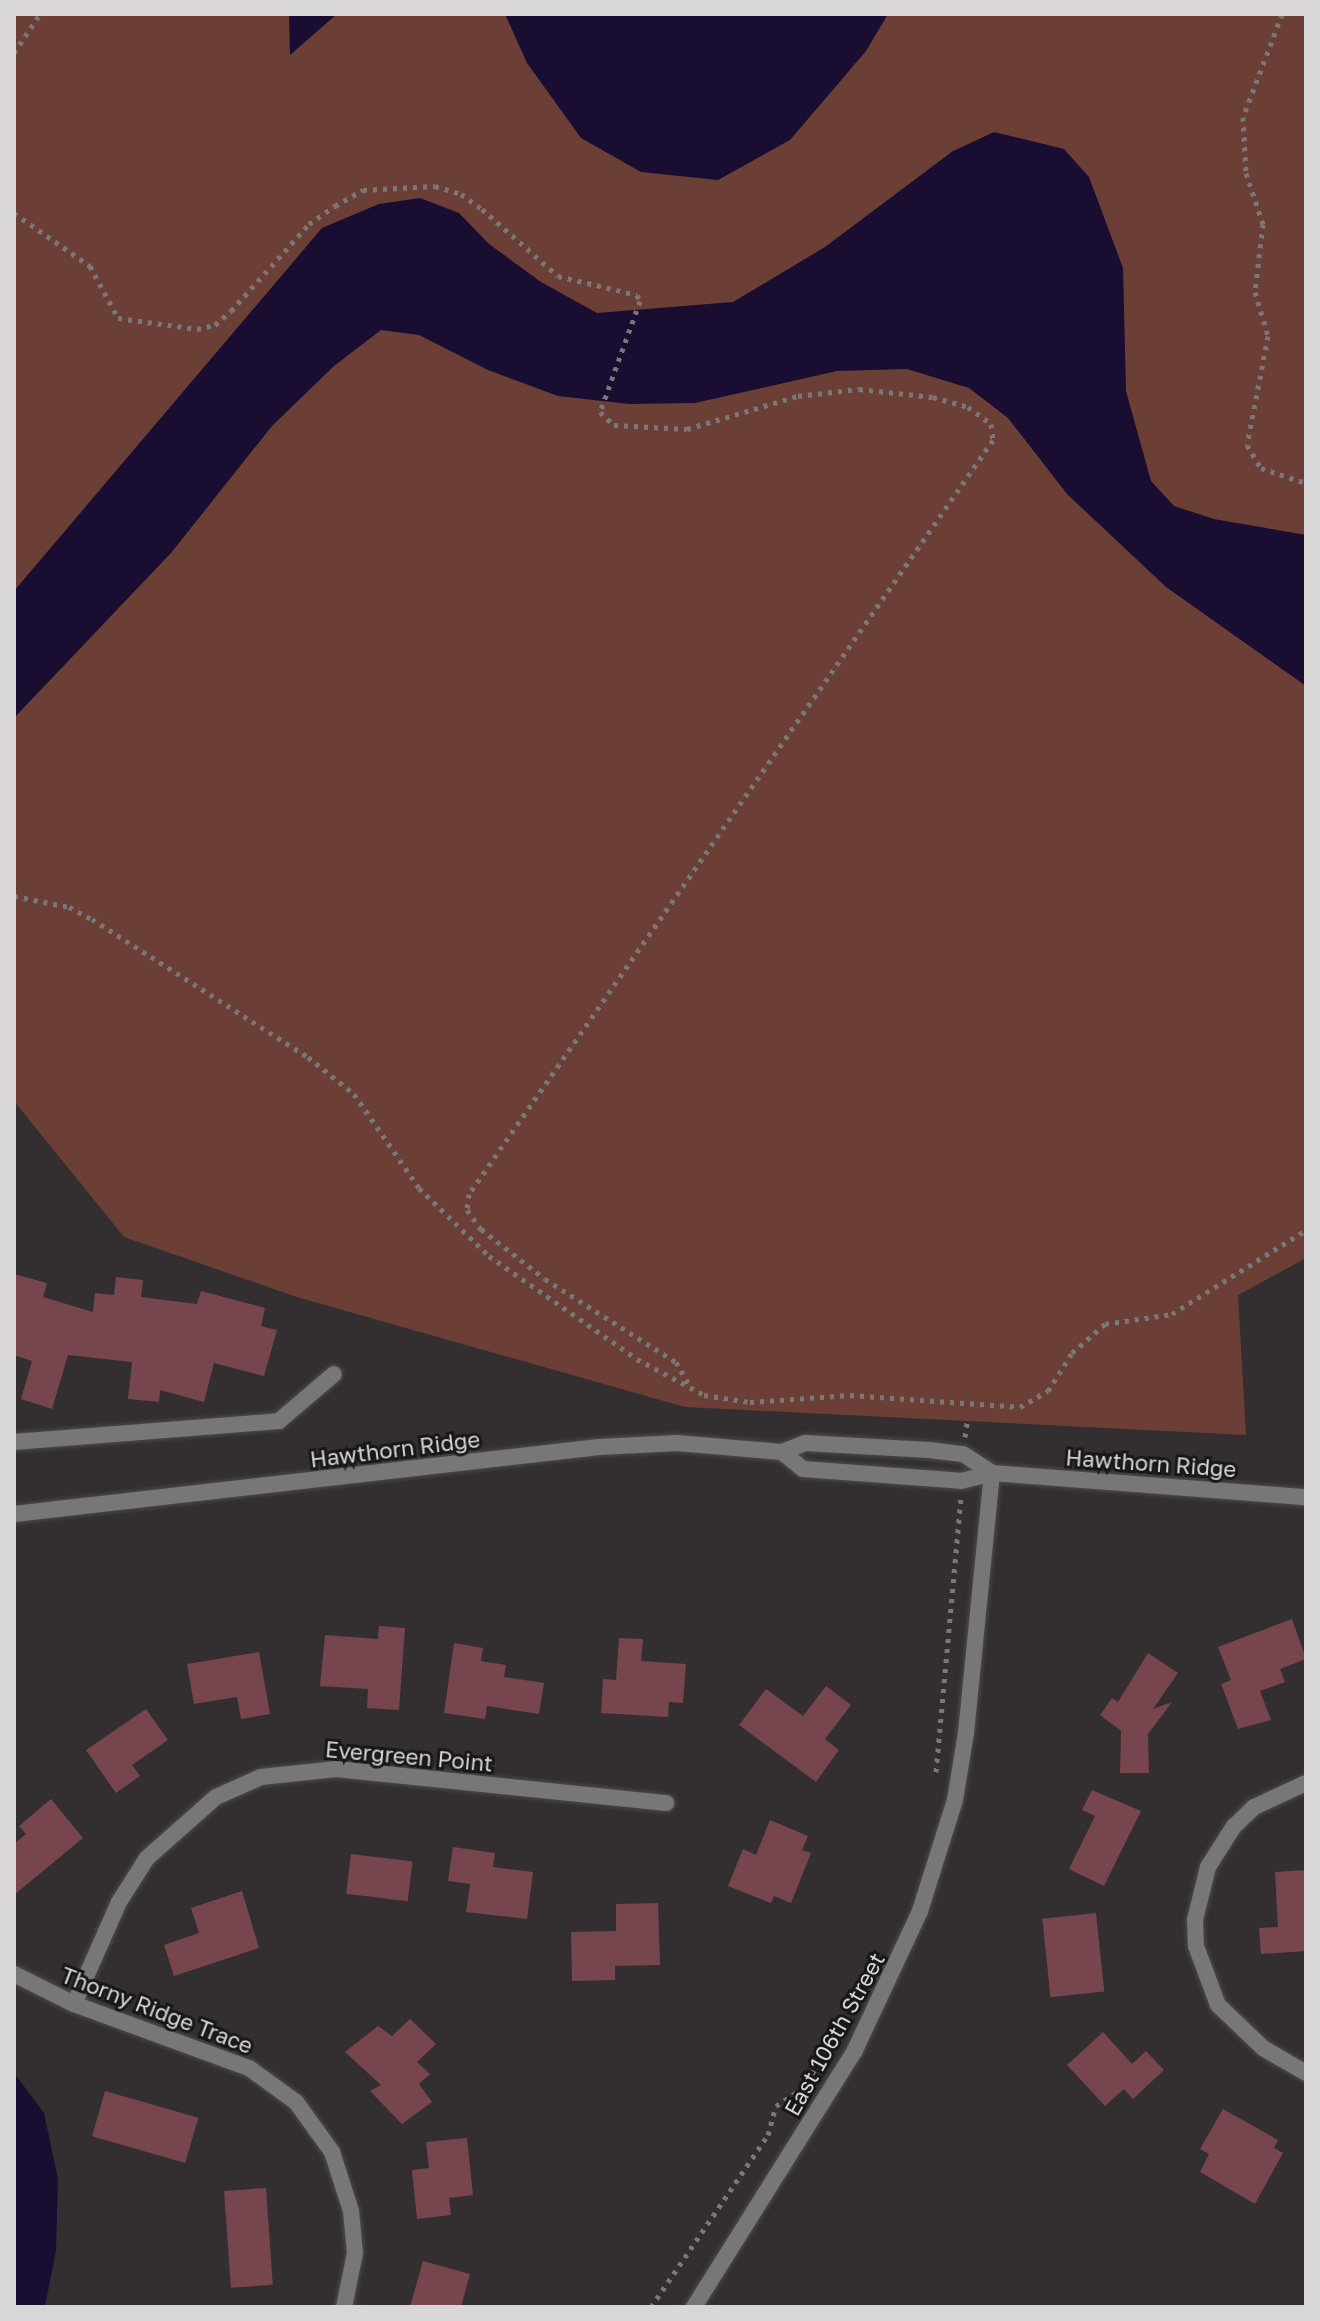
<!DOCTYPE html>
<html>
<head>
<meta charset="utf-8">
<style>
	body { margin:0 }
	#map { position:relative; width:1320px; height:2321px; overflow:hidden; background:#332f31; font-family:"Golos Text",sans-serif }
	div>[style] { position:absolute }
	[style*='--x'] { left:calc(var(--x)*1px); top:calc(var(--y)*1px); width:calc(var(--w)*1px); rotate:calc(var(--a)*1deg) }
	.green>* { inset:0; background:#6c3f36 }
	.water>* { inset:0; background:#190d31 }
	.building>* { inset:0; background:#76454e; transform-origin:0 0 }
	.path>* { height:5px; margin-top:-2.5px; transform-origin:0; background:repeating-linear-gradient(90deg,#7a7779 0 4px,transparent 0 10px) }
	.roads { filter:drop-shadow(0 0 2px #4e4a4c) drop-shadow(0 0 2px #4e4a4c) }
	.street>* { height:16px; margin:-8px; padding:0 8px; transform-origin:8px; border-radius:8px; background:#777678 }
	span { translate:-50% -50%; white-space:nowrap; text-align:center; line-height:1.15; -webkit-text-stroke:6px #191818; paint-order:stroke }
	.street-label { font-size:22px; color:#d9d6d8 }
	.frame { position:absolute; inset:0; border:16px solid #d9d6d8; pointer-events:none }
</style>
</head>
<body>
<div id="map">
	<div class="green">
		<div style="clip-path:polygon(14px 14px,1306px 14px,1306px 1258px,1238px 1295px,1246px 1435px,685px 1407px,297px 1297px,124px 1237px,14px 1101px)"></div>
	</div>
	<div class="water">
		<div style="clip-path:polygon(289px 14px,337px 14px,290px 55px)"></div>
		<div style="clip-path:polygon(505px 14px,888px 14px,866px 51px,790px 140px,718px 180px,641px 172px,581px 138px,527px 63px)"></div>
		<div style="clip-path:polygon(994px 132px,1064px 149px,1089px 177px,1123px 268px,1126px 391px,1151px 481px,1174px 506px,1214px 519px,1306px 535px,1306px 686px,1166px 587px,1067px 494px,1008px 418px,969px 388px,907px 369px,837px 371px,695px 403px,629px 404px,558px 396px,488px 370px,419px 335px,381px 330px,334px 366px,272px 426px,171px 553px,14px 718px,14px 591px,322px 228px,379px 204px,420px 198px,459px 213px,489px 244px,541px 282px,597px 313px,733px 302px,825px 247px,953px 151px)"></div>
		<div style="clip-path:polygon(14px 2073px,44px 2113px,58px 2179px,56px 2250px,45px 2307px,14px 2307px)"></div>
	</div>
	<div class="building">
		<div style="clip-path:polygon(14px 1274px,47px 1283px,43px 1297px,93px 1312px,95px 1293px,114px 1295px,116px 1277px,143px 1280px,141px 1297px,197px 1304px,201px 1291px,265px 1308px,261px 1326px,277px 1330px,264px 1376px,214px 1363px,204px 1402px,160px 1390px,159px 1402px,128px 1399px,132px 1362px,68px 1355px,52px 1409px,21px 1399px,32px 1361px,14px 1355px)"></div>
		<div style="clip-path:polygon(1292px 1619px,1306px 1659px,1280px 1669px,1285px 1682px,1260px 1691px,1271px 1720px,1238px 1729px,1221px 1684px,1231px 1680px,1218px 1647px)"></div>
		<div style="clip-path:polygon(379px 1626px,405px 1628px,399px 1710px,367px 1708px,368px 1689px,320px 1686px,325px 1635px,378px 1639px)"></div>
		<div style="clip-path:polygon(619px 1638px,643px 1639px,641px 1661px,686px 1664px,683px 1703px,669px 1702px,668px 1717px,601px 1713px,603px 1679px,616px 1680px)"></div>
		<div style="clip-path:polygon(454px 1643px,483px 1648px,481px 1661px,506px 1665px,504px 1677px,544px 1683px,539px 1714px,487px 1706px,485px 1719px,444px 1713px)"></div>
		<div style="clip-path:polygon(259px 1652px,270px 1714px,241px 1719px,237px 1697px,194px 1704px,187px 1664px)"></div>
		<div style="clip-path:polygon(1148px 1653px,1178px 1673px,1153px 1709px,1172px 1702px,1148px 1734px,1149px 1773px,1120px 1773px,1121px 1731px,1100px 1715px,1112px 1698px,1118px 1702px)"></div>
		<div style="clip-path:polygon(826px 1686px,851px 1705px,825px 1739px,839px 1750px,816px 1782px,739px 1725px,766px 1689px,803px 1716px)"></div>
		<div style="clip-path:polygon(146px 1709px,168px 1740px,132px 1765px,140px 1776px,116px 1793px,86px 1750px)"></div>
		<div style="clip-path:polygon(1092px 1790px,1141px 1811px,1104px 1886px,1069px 1869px,1095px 1816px,1082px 1810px)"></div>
		<div style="clip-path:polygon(51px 1799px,83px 1838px,14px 1895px,14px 1844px,26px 1834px,19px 1826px)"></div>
		<div style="clip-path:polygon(770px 1820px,808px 1836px,802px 1850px,811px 1853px,791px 1903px,774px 1896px,771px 1903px,728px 1886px,743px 1849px,756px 1855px)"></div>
		<div style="clip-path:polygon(453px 1847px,495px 1853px,493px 1867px,533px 1872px,527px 1919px,466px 1912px,470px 1884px,448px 1881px)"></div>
		<div style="left:351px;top:1854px;width:62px;height:40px;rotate:7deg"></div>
		<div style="clip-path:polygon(1306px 1870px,1306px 1951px,1261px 1954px,1259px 1928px,1278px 1927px,1275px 1872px)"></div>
		<div style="clip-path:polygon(242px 1891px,259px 1948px,174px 1976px,164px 1945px,199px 1933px,191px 1908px)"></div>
		<div style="clip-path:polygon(658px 1903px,660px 1965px,615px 1966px,615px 1980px,572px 1981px,571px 1932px,616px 1931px,616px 1904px)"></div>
		<div style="left:1096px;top:1913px;width:79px;height:54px;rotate:84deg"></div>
		<div style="clip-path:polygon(410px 2019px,436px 2044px,417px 2062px,430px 2074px,419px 2084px,432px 2102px,402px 2124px,370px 2091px,381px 2085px,345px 2052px,378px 2026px,392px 2036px)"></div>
		<div style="clip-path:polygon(1103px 2032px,1132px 2064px,1146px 2051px,1164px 2070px,1133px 2099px,1124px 2089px,1105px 2106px,1067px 2065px)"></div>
		<div style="left:105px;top:2091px;width:97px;height:47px;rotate:16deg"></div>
		<div style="clip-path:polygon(1223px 2109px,1278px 2140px,1274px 2148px,1283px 2153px,1255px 2204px,1200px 2172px,1209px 2154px,1200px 2149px)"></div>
		<div style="clip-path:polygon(467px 2138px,473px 2195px,449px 2198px,451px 2215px,417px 2219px,412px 2170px,429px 2168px,426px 2142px)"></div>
		<div style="left:266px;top:2188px;width:97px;height:42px;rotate:86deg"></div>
		<div style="clip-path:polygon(423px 2261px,470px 2274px,461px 2307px,410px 2307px)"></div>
	</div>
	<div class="path">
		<div style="--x:1282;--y:14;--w:110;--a:110.7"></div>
		<div style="--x:1243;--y:117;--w:56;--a:86.9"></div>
		<div style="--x:1246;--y:173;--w:54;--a:71.6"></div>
		<div style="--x:1263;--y:224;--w:68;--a:96.7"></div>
		<div style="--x:1255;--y:292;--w:46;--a:73.5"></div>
		<div style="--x:1268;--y:336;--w:111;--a:100.9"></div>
		<div style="--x:1247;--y:445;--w:27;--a:59"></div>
		<div style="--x:1261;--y:468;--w:47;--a:18.4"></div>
		<div style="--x:14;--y:53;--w:47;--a:-56.3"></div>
		<div style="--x:14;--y:213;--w:93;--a:34.9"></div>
		<div style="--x:90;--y:266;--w:59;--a:61.7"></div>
		<div style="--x:118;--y:318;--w:80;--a:7.9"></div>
		<div style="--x:197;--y:329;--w:18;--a:-13"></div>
		<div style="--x:215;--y:325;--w:21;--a:-41"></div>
		<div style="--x:231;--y:311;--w:117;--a:-48.1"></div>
		<div style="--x:309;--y:224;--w:32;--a:-35"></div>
		<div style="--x:335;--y:206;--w:32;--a:-30"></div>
		<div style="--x:363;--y:190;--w:72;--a:-3.2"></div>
		<div style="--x:435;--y:186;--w:27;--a:17"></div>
		<div style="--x:461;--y:194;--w:26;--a:36"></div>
		<div style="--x:482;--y:209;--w:101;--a:41.4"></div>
		<div style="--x:558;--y:276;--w:81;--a:13.5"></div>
		<div style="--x:637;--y:295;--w:7;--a:63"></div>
		<div style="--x:640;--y:301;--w:118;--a:109.8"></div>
		<div style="--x:600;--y:412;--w:19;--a:43"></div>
		<div style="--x:614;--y:425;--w:73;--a:3.1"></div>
		<div style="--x:687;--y:429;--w:116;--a:-16.6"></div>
		<div style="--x:798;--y:396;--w:61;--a:-6.5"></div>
		<div style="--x:859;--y:389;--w:74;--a:6.2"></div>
		<div style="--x:933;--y:397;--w:36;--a:16"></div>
		<div style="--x:968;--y:407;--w:29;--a:36"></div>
		<div style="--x:991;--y:424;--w:16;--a:83"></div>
		<div style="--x:993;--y:440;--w:918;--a:124.8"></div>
		<div style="--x:469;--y:1194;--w:16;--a:97"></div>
		<div style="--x:467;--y:1210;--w:24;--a:54"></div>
		<div style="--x:481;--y:1229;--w:81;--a:38"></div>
		<div style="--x:545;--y:1279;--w:155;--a:32.4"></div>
		<div style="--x:676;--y:1362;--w:32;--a:60"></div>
		<div style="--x:14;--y:896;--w:56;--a:11.3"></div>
		<div style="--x:69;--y:907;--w:26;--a:28"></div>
		<div style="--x:92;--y:919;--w:256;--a:32.6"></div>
		<div style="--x:308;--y:1057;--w:59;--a:38.8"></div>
		<div style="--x:354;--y:1094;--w:114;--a:55.3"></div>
		<div style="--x:419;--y:1188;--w:98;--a:44.2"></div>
		<div style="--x:489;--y:1256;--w:180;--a:34.8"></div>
		<div style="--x:637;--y:1359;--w:76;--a:28.2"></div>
		<div style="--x:704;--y:1395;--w:47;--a:8.7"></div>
		<div style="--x:750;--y:1402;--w:100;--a:-4"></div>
		<div style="--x:850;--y:1395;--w:170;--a:4"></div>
		<div style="--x:1020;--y:1407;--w:32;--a:-30"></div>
		<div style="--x:1048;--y:1391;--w:45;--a:-57.7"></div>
		<div style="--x:1072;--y:1353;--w:44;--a:-41.3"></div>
		<div style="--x:1105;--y:1324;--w:68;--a:-8.5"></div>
		<div style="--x:1172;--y:1314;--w:158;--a:-32.1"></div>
		<div style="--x:965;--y:1437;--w:15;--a:-82"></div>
		<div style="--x:936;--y:1772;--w:274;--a:-84.8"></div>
		<div style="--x:651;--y:2307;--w:208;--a:-55.8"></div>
		<div style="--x:768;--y:2135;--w:30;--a:-75"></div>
		<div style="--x:776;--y:2106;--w:29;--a:-34"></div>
		<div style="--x:800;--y:2090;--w:32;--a:-54"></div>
	</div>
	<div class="roads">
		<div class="street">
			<div style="--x:14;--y:1442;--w:266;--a:-4.5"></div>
			<div style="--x:279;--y:1421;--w:72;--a:-40.5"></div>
			<div style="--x:782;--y:1452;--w:27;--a:39"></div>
			<div style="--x:803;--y:1469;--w:158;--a:4.3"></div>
			<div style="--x:961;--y:1481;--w:32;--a:-14"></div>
			<div style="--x:992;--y:1473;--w:315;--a:4.4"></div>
			<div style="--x:14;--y:1514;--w:589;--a:-6.53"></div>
			<div style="--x:599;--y:1447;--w:78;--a:-2.9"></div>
			<div style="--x:677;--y:1443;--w:105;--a:4.9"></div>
			<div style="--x:782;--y:1452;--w:25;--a:-21"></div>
			<div style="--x:805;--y:1443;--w:124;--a:3.2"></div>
			<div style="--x:929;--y:1450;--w:34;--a:7"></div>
			<div style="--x:963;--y:1454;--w:35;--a:33"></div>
			<div style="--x:1306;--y:1783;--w:57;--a:155.2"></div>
			<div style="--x:1254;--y:1807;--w:28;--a:136"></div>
			<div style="--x:1234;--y:1826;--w:49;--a:122.4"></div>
			<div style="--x:1208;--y:1867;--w:55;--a:103.8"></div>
			<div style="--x:1195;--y:1920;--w:26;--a:88"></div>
			<div style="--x:1196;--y:1946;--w:63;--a:69.6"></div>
			<div style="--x:1218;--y:2005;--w:62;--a:43.7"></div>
			<div style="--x:1263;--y:2048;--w:50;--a:30.2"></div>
			<div style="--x:14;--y:1974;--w:67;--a:26.6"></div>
			<div style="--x:74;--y:2004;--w:186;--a:20.1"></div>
			<div style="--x:249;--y:2068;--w:58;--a:35.9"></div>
			<div style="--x:296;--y:2102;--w:62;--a:54.2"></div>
			<div style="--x:332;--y:2152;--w:62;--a:72.1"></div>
			<div style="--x:351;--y:2211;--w:42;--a:84.6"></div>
			<div style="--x:355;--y:2253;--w:55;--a:101.5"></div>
			<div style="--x:74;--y:2004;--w:111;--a:-66.2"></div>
			<div style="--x:119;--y:1902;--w:52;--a:-57.5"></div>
			<div style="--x:147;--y:1858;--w:92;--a:-41.5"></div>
			<div style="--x:216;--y:1797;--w:49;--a:-24"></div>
			<div style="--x:261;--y:1777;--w:76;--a:-6"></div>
			<div style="--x:337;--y:1769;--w:331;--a:5.9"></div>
			<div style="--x:694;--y:2307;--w:303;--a:-57.9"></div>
			<div style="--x:855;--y:2050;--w:153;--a:-64.9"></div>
			<div style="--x:920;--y:1911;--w:116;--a:-72.5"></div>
			<div style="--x:955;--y:1800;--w:68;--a:-80.7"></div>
			<div style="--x:966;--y:1733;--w:261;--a:-84.3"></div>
		</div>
	</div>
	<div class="street-label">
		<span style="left:395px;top:1449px;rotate:-7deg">Hawthorn Ridge</span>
		<span style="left:1151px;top:1463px;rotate:4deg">Hawthorn Ridge</span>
		<span style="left:409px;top:1756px;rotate:5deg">Evergreen Point</span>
		<span style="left:157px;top:2010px;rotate:21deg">Thorny Ridge Trace</span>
		<span style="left:834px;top:2034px;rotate:-61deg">East 106th Street</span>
	</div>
	<div class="frame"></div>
</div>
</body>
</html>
